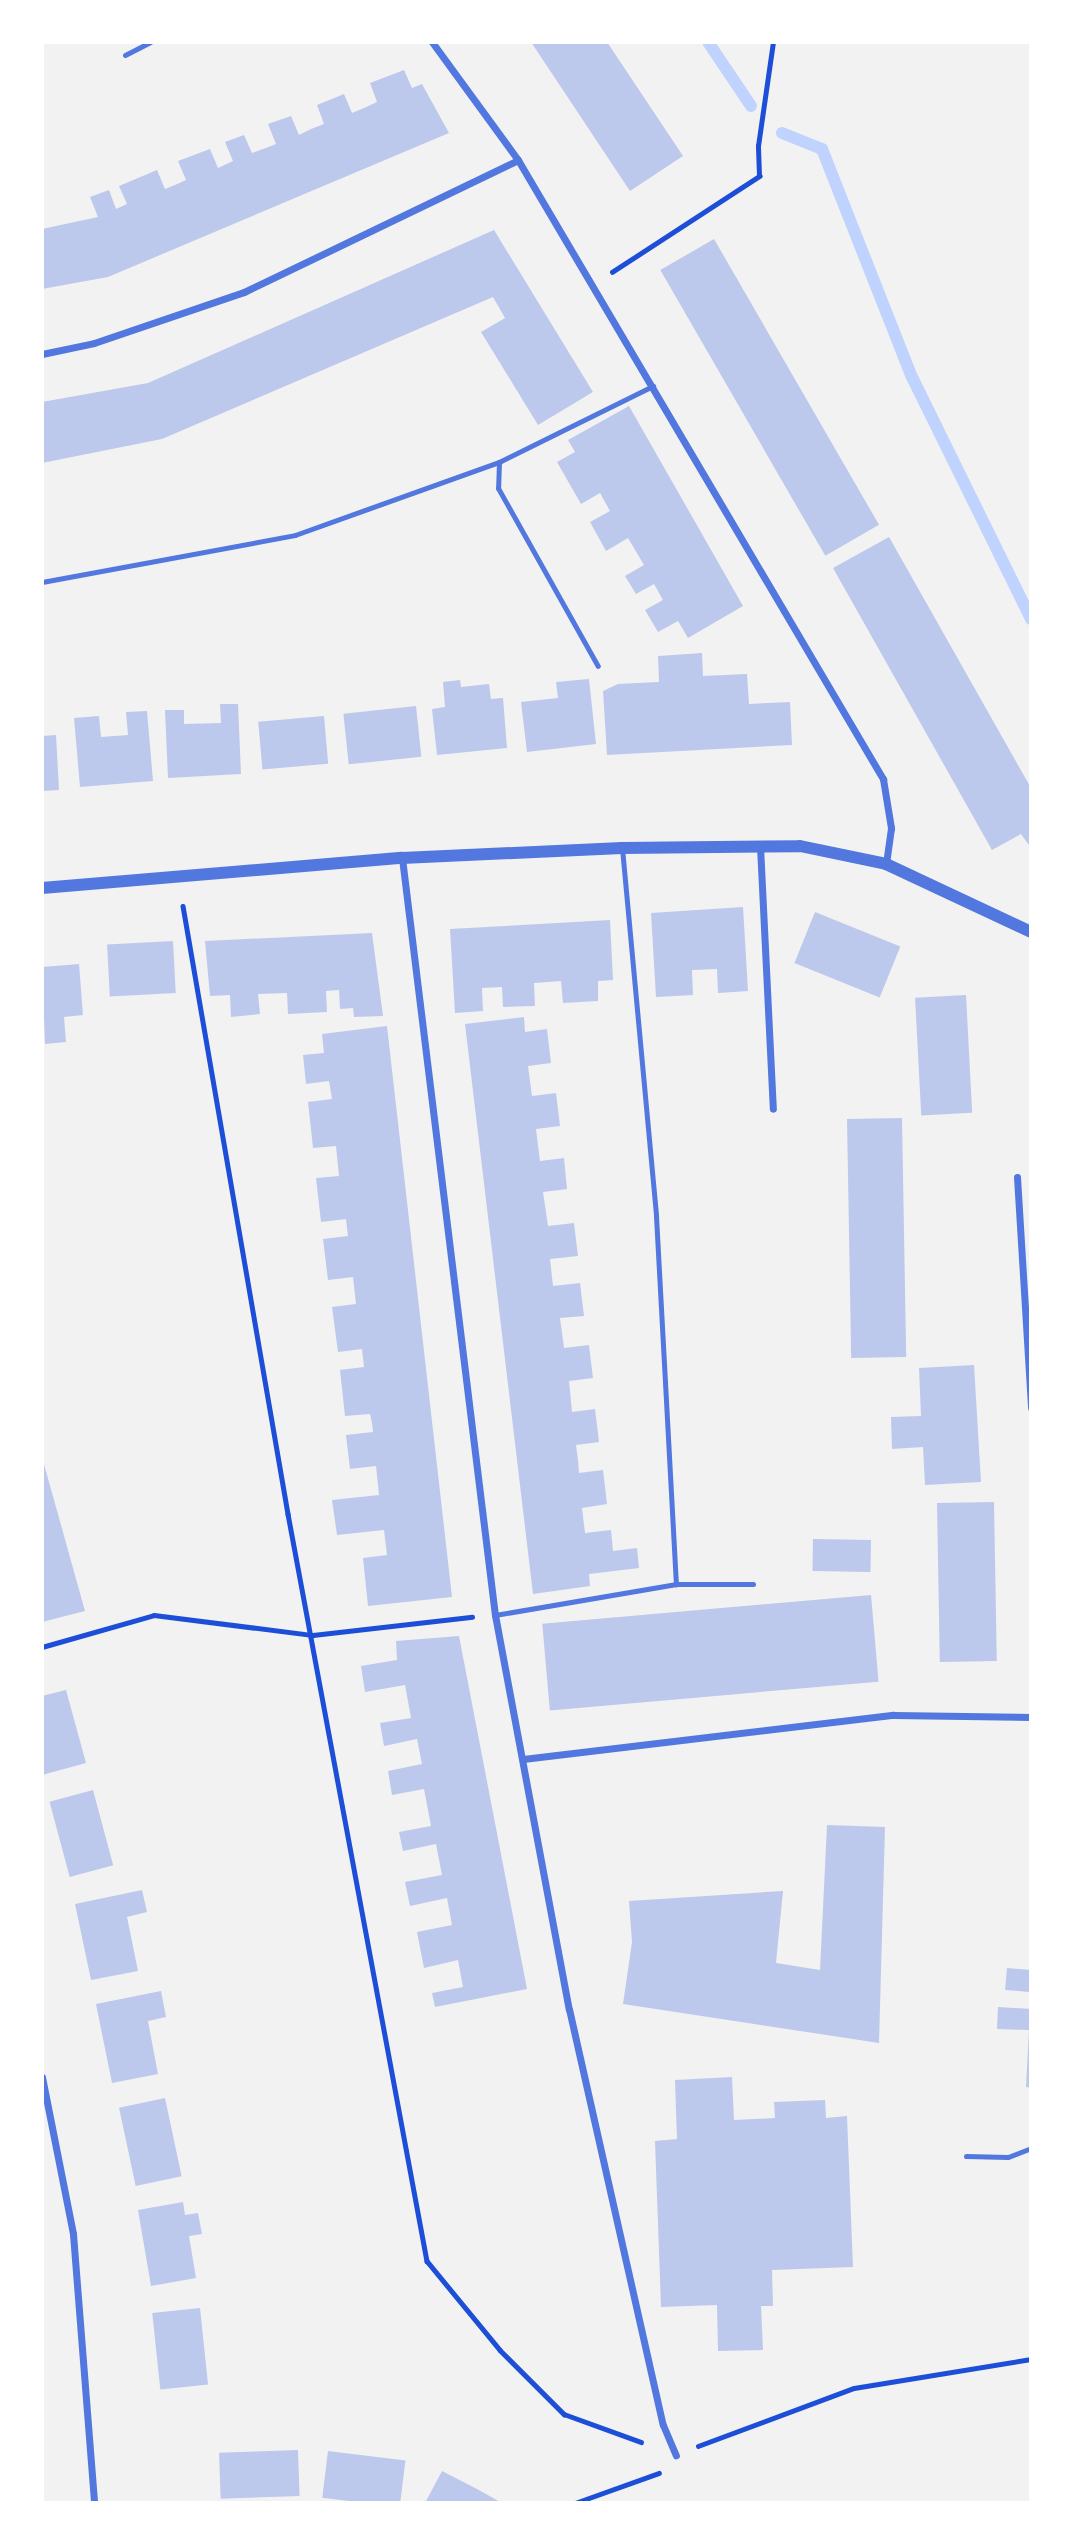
<!DOCTYPE html>
<html>
<head>
<meta charset="utf-8">
<style>
	body { margin:0 }
	#map { position:relative; width:1073px; height:2545px; overflow:hidden; background:#f2f2f2; font-family:Bitter,serif }
	div>[style] { position:absolute }
	[style*='--x'] { left:calc(var(--x)*1px); top:calc(var(--y)*1px); width:calc(var(--w)*1px); rotate:calc(var(--a)*1deg) }
	.stream>* { height:12px; margin:-6px; padding:0 6px; transform-origin:6px; border-radius:6px; background:#bfd3fe }
	.building>* { inset:0; background:#bdc9ec; transform-origin:0 0 }
	.path>* { height:4.5px; margin:-2.25px; padding:0 2.25px; transform-origin:2.25px; border-radius:2.25px; background:#1d4ed8 }
	.service>* { height:5px; margin:-2.5px; padding:0 2.5px; transform-origin:2.5px; border-radius:2.5px; background:#5277de }
	.minor>* { height:7px; margin:-3.5px; padding:0 3.5px; transform-origin:3.5px; border-radius:3.5px; background:#5277de }
	.tertiary>* { height:12px; margin:-6px; padding:0 6px; transform-origin:6px; border-radius:6px; background:#5277de }
	span { translate:-50% -50%; white-space:nowrap; text-align:center; line-height:1.15; -webkit-text-stroke:6px #fff; paint-order:stroke }
	.frame { position:absolute; inset:0; border:44px solid #fff; pointer-events:none }
</style>
</head>
<body>
<div id="map">
	<div class="stream">
		<div style="--x:708;--y:42;--w:77;--a:56.1"></div>
		<div style="--x:782;--y:133;--w:43;--a:21.8"></div>
		<div style="--x:822;--y:149;--w:245;--a:68.5"></div>
		<div style="--x:912;--y:377;--w:270;--a:63.8"></div>
	</div>
	<div class="building">
		<div style="clip-path:polygon(531px 42px,607px 42px,683px 156px,630px 191px)"></div>
		<div style="clip-path:polygon(404px 70px,412px 88px,422px 84px,449px 133px,108px 277px,42px 289px,42px 229px,98px 217px,90px 197px,109px 190px,116px 209px,127px 204px,119px 186px,157px 170px,165px 189px,175px 185px,186px 180px,178px 161px,210px 149px,218px 168px,233px 161px,225px 142px,244px 135px,252px 153px,266px 148px,276px 144px,268px 124px,291px 116px,299px 135px,311px 129px,324px 124px,317px 105px,344px 94px,352px 113px,364px 108px,377px 102px,370px 83px)"></div>
		<div style="clip-path:polygon(494px 230px,593px 392px,538px 425px,481px 332px,505px 318px,493px 297px,162px 439px,42px 463px,42px 402px,148px 383px)"></div>
		<div style="left:714px;top:239px;width:330px;height:62px;rotate:60deg"></div>
		<div style="clip-path:polygon(629px 406px,743px 606px,688px 638px,678px 621px,658px 632px,645px 610px,663px 600px,654px 584px,636px 594px,625px 576px,644px 565px,628px 538px,606px 551px,590px 522px,610px 511px,600px 493px,581px 504px,557px 462px,575px 452px,568px 440px)"></div>
		<div style="clip-path:polygon(889px 537px,1031px 788px,1031px 848px,1021px 834px,992px 850px,833px 568px)"></div>
		<div style="clip-path:polygon(702px 653px,703px 676px,747px 674px,749px 704px,790px 702px,792px 745px,607px 755px,603px 691px,618px 684px,659px 682px,658px 656px)"></div>
		<div style="clip-path:polygon(589px 679px,596px 744px,527px 752px,521px 702px,558px 698px,556px 682px)"></div>
		<div style="clip-path:polygon(460px 680px,461px 687px,489px 684px,491px 699px,503px 698px,507px 748px,437px 755px,432px 709px,445px 707px,443px 682px)"></div>
		<div style="clip-path:polygon(220px 704px,238px 704px,241px 774px,168px 778px,165px 710px,184px 710px,184px 724px,221px 723px)"></div>
		<div style="left:416px;top:706px;width:51px;height:73px;rotate:84deg"></div>
		<div style="clip-path:polygon(147px 711px,153px 781px,80px 787px,74px 718px,99px 716px,101px 737px,128px 735px,126px 712px)"></div>
		<div style="left:324px;top:716px;width:48px;height:66px;rotate:85deg"></div>
		<div style="clip-path:polygon(56px 735px,59px 790px,42px 791px,42px 736px)"></div>
		<div style="clip-path:polygon(743px 907px,748px 991px,718px 993px,717px 969px,692px 970px,693px 995px,656px 997px,651px 913px)"></div>
		<div style="left:815px;top:912px;width:92px;height:55px;rotate:22deg"></div>
		<div style="clip-path:polygon(610px 920px,613px 980px,598px 981px,598px 1001px,563px 1003px,561px 981px,534px 983px,535px 1006px,503px 1007px,502px 987px,482px 988px,483px 1011px,455px 1013px,450px 929px)"></div>
		<div style="clip-path:polygon(372px 933px,383px 1016px,354px 1017px,353px 1008px,340px 1009px,339px 990px,326px 991px,327px 1012px,288px 1014px,287px 993px,258px 994px,260px 1014px,231px 1017px,230px 995px,210px 996px,205px 941px)"></div>
		<div style="left:173px;top:941px;width:52px;height:66px;rotate:87deg"></div>
		<div style="clip-path:polygon(79px 964px,83px 1015px,64px 1017px,66px 1042px,45px 1044px,42px 967px)"></div>
		<div style="left:966px;top:995px;width:118px;height:51px;rotate:87deg"></div>
		<div style="clip-path:polygon(524px 1017px,525px 1032px,547px 1029px,551px 1063px,528px 1066px,532px 1096px,556px 1093px,560px 1126px,536px 1129px,540px 1161px,564px 1158px,567px 1189px,543px 1192px,548px 1226px,574px 1223px,576px 1240px,578px 1256px,550px 1259px,553px 1286px,580px 1283px,584px 1316px,560px 1318px,564px 1348px,589px 1345px,591px 1362px,593px 1378px,569px 1381px,572px 1412px,595px 1409px,599px 1442px,576px 1445px,578px 1460px,579px 1473px,603px 1470px,607px 1504px,582px 1508px,585px 1533px,611px 1530px,613px 1551px,637px 1548px,639px 1568px,589px 1574px,590px 1586px,533px 1594px,465px 1024px)"></div>
		<div style="clip-path:polygon(387px 1026px,452px 1597px,368px 1606px,363px 1558px,387px 1555px,384px 1530px,337px 1535px,332px 1500px,379px 1495px,376px 1466px,350px 1469px,346px 1435px,373px 1432px,372px 1423px,370px 1414px,345px 1416px,340px 1370px,364px 1367px,362px 1349px,338px 1352px,332px 1307px,356px 1304px,353px 1277px,328px 1280px,323px 1239px,348px 1236px,347px 1228px,346px 1219px,321px 1222px,316px 1178px,339px 1176px,336px 1146px,313px 1148px,308px 1102px,332px 1099px,329px 1081px,306px 1084px,303px 1055px,324px 1053px,322px 1034px)"></div>
		<div style="left:902px;top:1118px;width:239px;height:55px;rotate:89deg"></div>
		<div style="clip-path:polygon(974px 1365px,981px 1482px,925px 1485px,923px 1447px,892px 1449px,891px 1417px,921px 1416px,919px 1368px)"></div>
		<div style="clip-path:polygon(42px 1457px,85px 1611px,42px 1622px)"></div>
		<div style="left:994px;top:1502px;width:159px;height:57px;rotate:89deg"></div>
		<div style="left:813px;top:1539px;width:58px;height:32px;rotate:1deg"></div>
		<div style="left:871px;top:1595px;width:87px;height:330px;rotate:85deg"></div>
		<div style="clip-path:polygon(459px 1636px,527px 1989px,435px 2007px,432px 1993px,463px 1987px,458px 1960px,424px 1968px,417px 1932px,452px 1925px,447px 1898px,410px 1906px,405px 1882px,442px 1875px,436px 1844px,403px 1851px,399px 1832px,431px 1826px,424px 1789px,392px 1795px,388px 1771px,422px 1764px,417px 1739px,384px 1746px,380px 1723px,411px 1718px,405px 1685px,365px 1692px,361px 1666px,397px 1660px,396px 1641px)"></div>
		<div style="clip-path:polygon(66px 1690px,86px 1763px,42px 1775px,42px 1696px)"></div>
		<div style="left:93px;top:1790px;width:78px;height:45px;rotate:75deg"></div>
		<div style="clip-path:polygon(827px 1825px,885px 1827px,879px 2043px,623px 2004px,632px 1942px,629px 1901px,783px 1891px,776px 1963px,820px 1970px)"></div>
		<div style="clip-path:polygon(142px 1890px,147px 1912px,127px 1917px,138px 1971px,91px 1980px,75px 1904px)"></div>
		<div style="left:1007px;top:1968px;width:24px;height:22px;rotate:5deg"></div>
		<div style="clip-path:polygon(161px 1991px,166px 2017px,148px 2021px,158px 2074px,112px 2083px,96px 2004px)"></div>
		<div style="clip-path:polygon(998px 2007px,1031px 2009px,1031px 2088px,1026px 2087px,1029px 2030px,997px 2029px)"></div>
		<div style="clip-path:polygon(732px 2077px,734px 2120px,775px 2118px,774px 2102px,825px 2100px,826px 2118px,847px 2116px,853px 2267px,772px 2270px,773px 2306px,761px 2306px,763px 2350px,718px 2351px,717px 2305px,661px 2307px,655px 2141px,677px 2139px,675px 2080px)"></div>
		<div style="left:165px;top:2098px;width:80px;height:47px;rotate:78deg"></div>
		<div style="clip-path:polygon(183px 2202px,185px 2215px,198px 2213px,202px 2234px,189px 2236px,196px 2278px,151px 2286px,138px 2210px)"></div>
		<div style="left:200px;top:2308px;width:77px;height:48px;rotate:84deg"></div>
		<div style="left:298px;top:2450px;width:46px;height:79px;rotate:88deg"></div>
		<div style="left:328px;top:2451px;width:78px;height:47px;rotate:7deg"></div>
		<div style="clip-path:polygon(442px 2471px,477px 2489px,502px 2503px,425px 2503px)"></div>
	</div>
	<div class="path">
		<div style="--x:612;--y:272;--w:176;--a:-33.1"></div>
		<div style="--x:759;--y:176;--w:30;--a:-92"></div>
		<div style="--x:758;--y:146;--w:105;--a:-81.8"></div>
		<div style="--x:183;--y:906;--w:617;--a:80.2"></div>
		<div style="--x:288;--y:1514;--w:760;--a:79.46"></div>
		<div style="--x:427;--y:2261;--w:115;--a:50.6"></div>
		<div style="--x:500;--y:2350;--w:91;--a:45"></div>
		<div style="--x:564;--y:2414;--w:82;--a:20"></div>
		<div style="--x:42;--y:1647;--w:116;--a:-15.9"></div>
		<div style="--x:154;--y:1615;--w:160;--a:7.2"></div>
		<div style="--x:313;--y:1635;--w:160;--a:-6.5"></div>
		<div style="--x:698;--y:2446;--w:166;--a:-20.4"></div>
		<div style="--x:854;--y:2388;--w:179;--a:-9.3"></div>
		<div style="--x:575;--y:2503;--w:89;--a:-19.7"></div>
	</div>
	<div class="service">
		<div style="--x:125;--y:55;--w:28;--a:-27"></div>
		<div style="--x:499;--y:462;--w:26;--a:92"></div>
		<div style="--x:498;--y:488;--w:204;--a:60.7"></div>
		<div style="--x:42;--y:582;--w:257;--a:-10.5"></div>
		<div style="--x:295;--y:535;--w:217;--a:-19.7"></div>
		<div style="--x:499;--y:462;--w:172;--a:-26.3"></div>
		<div style="--x:622;--y:848;--w:370;--a:84.7"></div>
		<div style="--x:656;--y:1216;--w:369;--a:86.9"></div>
		<div style="--x:495;--y:1615;--w:184;--a:-9.7"></div>
		<div style="--x:676;--y:1584;--w:77;--a:0"></div>
		<div style="--x:966;--y:2156;--w:42;--a:1.4"></div>
		<div style="--x:1008;--y:2157;--w:25;--a:-21"></div>
	</div>
	<div class="minor">
		<div style="--x:432;--y:42;--w:146;--a:53.9"></div>
		<div style="--x:518;--y:160;--w:719;--a:59.47"></div>
		<div style="--x:883;--y:779;--w:50;--a:80.7"></div>
		<div style="--x:891;--y:828;--w:36;--a:98"></div>
		<div style="--x:42;--y:354;--w:53;--a:-11.9"></div>
		<div style="--x:94;--y:343;--w:158;--a:-18.8"></div>
		<div style="--x:244;--y:292;--w:304;--a:-25.7"></div>
		<div style="--x:760;--y:846;--w:263;--a:87.2"></div>
		<div style="--x:402;--y:858;--w:763;--a:83"></div>
		<div style="--x:495;--y:1615;--w:401;--a:79.4"></div>
		<div style="--x:569;--y:2009;--w:426;--a:77.3"></div>
		<div style="--x:663;--y:2425;--w:33;--a:67"></div>
		<div style="--x:1017;--y:1177;--w:231;--a:86.5"></div>
		<div style="--x:523;--y:1759;--w:373;--a:-6.8"></div>
		<div style="--x:893;--y:1715;--w:138;--a:0.8"></div>
		<div style="--x:42;--y:2077;--w:160;--a:78.8"></div>
		<div style="--x:73;--y:2234;--w:270;--a:85.5"></div>
	</div>
	<div class="tertiary">
		<div style="--x:42;--y:888;--w:361;--a:-4.8"></div>
		<div style="--x:402;--y:858;--w:220;--a:-2.6"></div>
		<div style="--x:622;--y:848;--w:178;--a:-0.6"></div>
		<div style="--x:800;--y:846;--w:88;--a:11.8"></div>
		<div style="--x:886;--y:864;--w:160;--a:25.1"></div>
	</div>
	<div class="frame"></div>
</div>
</body>
</html>
